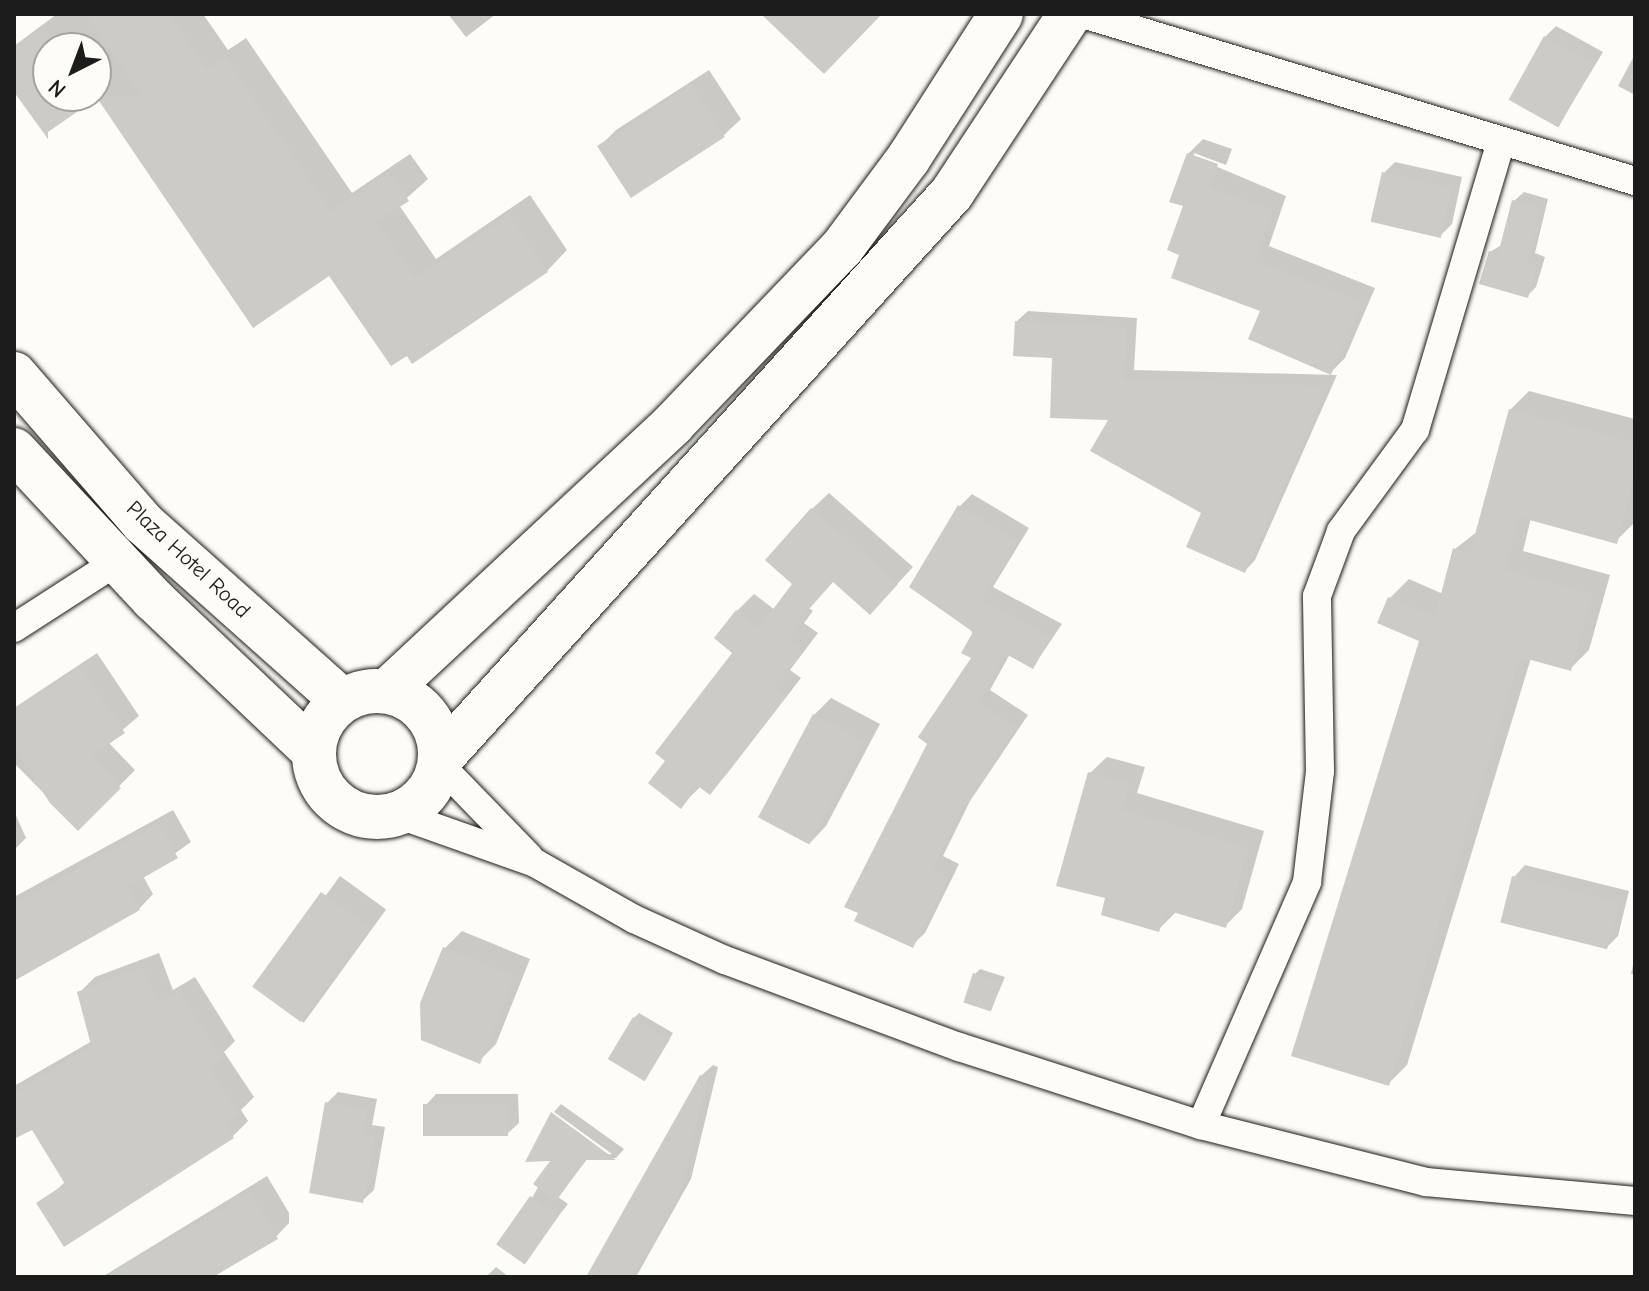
<!DOCTYPE html>
<html>
<head>
<meta charset="utf-8">
<style>
	body { margin:0 }
	#map { position:relative; width:1649px; height:1291px; overflow:hidden; background:#fdfcf7; font-family:"Comic Neue",sans-serif }
	div>[style] { position:absolute }
	[style*='--x'] { left:calc(var(--x)*1px); top:calc(var(--y)*1px); width:calc(var(--w)*1px); rotate:calc(var(--a)*1deg) }
	.shadow>* { inset:0; background:#0003; transform-origin:0 0 }
	.building>* { inset:0; background:#cccbc8; transform-origin:0 0 }
	.roads { filter:drop-shadow(0 0 2px #1c1c1c) drop-shadow(0 0 2px #1c1c1c) }
	.street>* { height:28px; margin:-14px; padding:0 14px; transform-origin:14px; border-radius:14px; background:#fdfcf7 }
	.primary>* { height:44px; margin:-22px; padding:0 22px; transform-origin:22px; border-radius:22px; background:#fdfcf7 }
	.primary>.ring { margin:-22px; padding:0; box-sizing:content-box; background:none; border:44px solid #fdfcf7; border-radius:50% }
	span { translate:-50% -50%; white-space:nowrap; text-align:center; line-height:1.15; -webkit-text-stroke:7px #fdfcf7; paint-order:stroke }
	.street-label { font-size:22px; color:#1c1c1c }
	.frame { position:absolute; inset:0; border:16px solid #1c1c1c; pointer-events:none }
	.north { position:absolute; left:32px; top:32px; width:80px; height:80px; box-sizing:border-box; background:#fdfcf7; border:2px solid #a3a29f; border-radius:50%; rotate:222deg; font-size:22px; font-weight:700; line-height:32px; text-align:center; color:#1c1c1c }
	.north::after { content:''; display:block; margin:auto; width:28px; height:36px; background:#1c1c1c; clip-path:polygon(50% 0,100% 100%,50% 72%,0 100%) }
</style>
</head>
<body>
<div id="map">
	<div class="shadow">
		<div style="clip-path:polygon(evenodd,57px 14px,203px 14px,228px 50px,246px 38px,352px 193px,410px 154px,428px 179px,399px 205px,436px 259px,530px 195px,567px 250px,547px 271px,413px 361px,329px 274px,254px 325px,98px 95px,45px 132px,14px 88px,14px 46px,57px 14px,48px 48px,96px 48px,96px 96px,48px 96px,48px 48px)"></div>
		<div style="clip-path:polygon(448px 14px,496px 14px,466px 37px)"></div>
		<div style="clip-path:polygon(1556px 26px,1603px 52px,1559px 125px,1545px 37px)"></div>
		<div style="clip-path:polygon(1635px 54px,1635px 95px,1618px 86px)"></div>
		<div style="clip-path:polygon(709px 70px,741px 119px,724px 135px,631px 195px,599px 147px,616px 130px)"></div>
		<div style="clip-path:polygon(1203px 139px,1232px 149px,1226px 165px,1194px 153px,1194px 157px,1286px 196px,1269px 246px,1375px 288px,1345px 358px,1331px 372px,1263px 309px,1182px 254px,1188px 154px)"></div>
		<div style="clip-path:polygon(1395px 162px,1462px 177px,1452px 224px,1440px 236px,1384px 173px)"></div>
		<div style="clip-path:polygon(1524px 192px,1548px 199px,1535px 253px,1545px 257px,1536px 287px,1527px 296px,1490px 252px,1503px 244px,1514px 201px)"></div>
		<div style="clip-path:polygon(1028px 311px,1137px 318px,1134px 370px,1337px 375px,1255px 560px,1245px 571px,1204px 512px,1017px 321px)"></div>
		<div style="clip-path:polygon(1529px 391px,1635px 419px,1635px 522px,1616px 541px,1531px 518px,1523px 551px,1610px 575px,1589px 650px,1570px 669px,1531px 658px,1407px 1065px,1388px 1084px,1422px 640px,1390px 598px,1409px 579px,1443px 594px,1455px 549px,1478px 531px,1510px 410px)"></div>
		<div style="clip-path:polygon(829px 493px,913px 567px,887px 595px,834px 580px,809px 608px,813px 611px,804px 623px,818px 633px,790px 670px,801px 678px,726px 775px,710px 792px,701px 786px,681px 806px,667px 760px,735px 653px,737px 611px,754px 594px,775px 610px,795px 584px,812px 509px)"></div>
		<div style="clip-path:polygon(972px 494px,1029px 528px,993px 587px,1062px 624px,1033px 667px,1010px 654px,990px 690px,1028px 715px,970px 801px,943px 856px,959px 864px,925px 933px,912px 945px,974px 657px,960px 506px)"></div>
		<div style="clip-path:polygon(97px 653px,139px 716px,108px 742px,135px 770px,78px 828px,14px 763px,14px 708px)"></div>
		<div style="clip-path:polygon(831px 698px,880px 724px,826px 826px,810px 843px,814px 715px)"></div>
		<div style="clip-path:polygon(1107px 757px,1145px 767px,1137px 793px,1264px 831px,1242px 909px,1225px 926px,1177px 911px,1159px 929px,1108px 897px,1090px 773px)"></div>
		<div style="clip-path:polygon(173px 810px,191px 842px,143px 876px,153px 894px,139px 909px,14px 979px,14px 897px)"></div>
		<div style="clip-path:polygon(14px 811px,26px 838px,14px 850px)"></div>
		<div style="clip-path:polygon(1525px 865px,1629px 891px,1618px 936px,1607px 947px,1514px 877px)"></div>
		<div style="left:340px;top:876px;width:57px;height:140px;rotate:36deg"></div>
		<div style="clip-path:polygon(462px 931px,530px 959px,496px 1044px,479px 1061px,445px 948px)"></div>
		<div style="clip-path:polygon(159px 953px,173px 990px,195px 977px,235px 1041px,224px 1052px,254px 1097px,241px 1110px,248px 1121px,233px 1136px,76px 1237px,51px 1195px,66px 1181px,32px 1127px,14px 1133px,14px 1086px,92px 1041px,79px 993px,95px 977px)"></div>
		<div style="clip-path:polygon(1635px 956px,1635px 975px,1631px 974px)"></div>
		<div style="clip-path:polygon(980px 969px,1005px 977px,991px 1010px,974px 975px)"></div>
		<div style="clip-path:polygon(639px 1013px,673px 1033px,647px 1076px,634px 1018px)"></div>
		<div style="clip-path:polygon(713px 1065px,718px 1067px,691px 1179px,636px 1277px,589px 1277px,701px 1076px)"></div>
		<div style="clip-path:polygon(338px 1092px,377px 1099px,372px 1125px,385px 1127px,374px 1190px,362px 1201px,327px 1103px)"></div>
		<div style="clip-path:polygon(436px 1094px,518px 1094px,519px 1123px,507px 1134px,425px 1106px)"></div>
		<div style="clip-path:polygon(561px 1104px,624px 1149px,616px 1158px,588px 1158px,558px 1197px,568px 1204px,523px 1261px,532px 1198px,554px 1159px,612px 1154px,554px 1112px)"></div>
		<div style="clip-path:polygon(267px 1176px,289px 1213px,289px 1223px,272px 1241px,209px 1277px,102px 1277px)"></div>
		<div style="clip-path:polygon(496px 1267px,509px 1277px,486px 1277px)"></div>
	</div>
	<div class="building">
		<div style="clip-path:polygon(85px 14px,168px 14px,206px 69px,225px 57px,331px 212px,389px 173px,409px 201px,376px 222px,415px 278px,509px 214px,548px 272px,412px 364px,407px 356px,391px 366px,329px 276px,253px 328px,97px 98px,48px 132px,48px 139px,14px 92px,14px 49px,48px 24px,48px 96px,143px 96px)"></div>
		<div style="clip-path:polygon(761px 14px,882px 14px,824px 74px)"></div>
		<div style="left:1544px;top:36px;width:57px;height:73px;rotate:29deg"></div>
		<div style="left:691px;top:85px;width:62px;height:112px;rotate:57deg"></div>
		<div style="clip-path:polygon(1187px 153px,1218px 164px,1210px 188px,1273px 210px,1255px 261px,1362px 302px,1331px 375px,1248px 339px,1260px 311px,1171px 278px,1179px 255px,1167px 250px,1183px 206px,1169px 202px)"></div>
		<div style="left:1382px;top:172px;width:72px;height:51px;rotate:13deg"></div>
		<div style="clip-path:polygon(1512px 200px,1540px 208px,1527px 263px,1537px 266px,1528px 298px,1479px 284px,1489px 251px,1498px 254px)"></div>
		<div style="clip-path:polygon(1015px 321px,1127px 328px,1124px 380px,1328px 386px,1245px 573px,1186px 547px,1201px 513px,1090px 451px,1108px 420px,1050px 418px,1052px 358px,1013px 356px)"></div>
		<div style="clip-path:polygon(1509px 409px,1635px 443px,1635px 474px,1617px 544px,1519px 517px,1505px 570px,1592px 594px,1571px 671px,1520px 657px,1389px 1086px,1291px 1056px,1419px 641px,1377px 623px,1388px 597px,1435px 617px,1453px 548px,1470px 553px)"></div>
		<div style="clip-path:polygon(958px 505px,1018px 541px,982px 600px,1051px 637px,1033px 669px,1006px 654px,979px 703px,1017px 728px,958px 816px,932px 869px,948px 877px,913px 948px,854px 921px,858px 913px,844px 907px,927px 744px,918px 737px,971px 658px,961px 653px,973px 632px,909px 587px)"></div>
		<div style="clip-path:polygon(811px 508px,898px 584px,870px 615px,833px 582px,794px 626px,798px 628px,788px 640px,803px 651px,775px 687px,786px 696px,710px 795px,698px 786px,681px 809px,648px 783px,665px 761px,655px 753px,732px 653px,714px 638px,736px 610px,759px 628px,792px 584px,765px 560px)"></div>
		<div style="clip-path:polygon(80px 667px,125px 733px,91px 756px,121px 788px,78px 831px,50px 803px,14px 749px,14px 711px)"></div>
		<div style="left:813px;top:714px;width:58px;height:117px;rotate:28deg"></div>
		<div style="clip-path:polygon(1088px 772px,1130px 784px,1122px 810px,1248px 848px,1226px 928px,1166px 910px,1159px 932px,1101px 915px,1105px 898px,1056px 886px)"></div>
		<div style="clip-path:polygon(158px 823px,178px 858px,127px 887px,140px 910px,14px 981px,14px 905px)"></div>
		<div style="left:1512px;top:876px;width:110px;height:48px;rotate:14deg"></div>
		<div style="left:321px;top:892px;width:60px;height:117px;rotate:36deg"></div>
		<div style="clip-path:polygon(443px 947px,515px 976px,480px 1064px,421px 1040px,420px 1003px)"></div>
		<div style="clip-path:polygon(143px 967px,158px 1004px,179px 991px,221px 1058px,208px 1066px,240px 1114px,224px 1124px,234px 1138px,64px 1247px,36px 1203px,65px 1184px,32px 1130px,14px 1139px,14px 1093px,91px 1045px,77px 992px)"></div>
		<div style="left:973px;top:973px;width:29px;height:31px;rotate:18deg"></div>
		<div style="left:633px;top:1017px;width:43px;height:49px;rotate:31deg"></div>
		<div style="clip-path:polygon(700px 1075px,708px 1078px,680px 1192px,633px 1277px,586px 1277px)"></div>
		<div style="clip-path:polygon(325px 1102px,367px 1110px,362px 1135px,375px 1137px,363px 1203px,309px 1193px)"></div>
		<div style="left:508px;top:1104px;width:32px;height:85px;rotate:90deg"></div>
		<div style="clip-path:polygon(551px 1112px,616px 1160px,586px 1160px,556px 1201px,533px 1184px,550px 1161px,525px 1162px)"></div>
		<div style="clip-path:polygon(250px 1192px,278px 1239px,213px 1277px,104px 1277px)"></div>
		<div style="left:530px;top:1196px;width:35px;height:59px;rotate:35deg"></div>
	</div>
	<div class="roads">
		<div class="street">
			<div style="--x:1083;--y:14;--w:577;--a:16.83"></div>
			<div style="--x:14;--y:628;--w:124;--a:-32.8"></div>
			<div style="--x:440;--y:765;--w:128;--a:45.9"></div>
			<div style="--x:397;--y:814;--w:146;--a:19.5"></div>
			<div style="--x:535;--y:863;--w:114;--a:29.5"></div>
			<div style="--x:634;--y:919;--w:100;--a:24.3"></div>
			<div style="--x:725;--y:960;--w:250;--a:20.4"></div>
			<div style="--x:959;--y:1047;--w:254;--a:17.9"></div>
			<div style="--x:1201;--y:1125;--w:232;--a:14.2"></div>
			<div style="--x:1426;--y:1182;--w:210;--a:5.2"></div>
			<div style="--x:1201;--y:1125;--w:265;--a:-66.4"></div>
			<div style="--x:1307;--y:882;--w:112;--a:-83.3"></div>
			<div style="--x:1320;--y:771;--w:175;--a:-91"></div>
			<div style="--x:1317;--y:596;--w:69;--a:-69.7"></div>
			<div style="--x:1341;--y:531;--w:125;--a:-53.8"></div>
			<div style="--x:1415;--y:430;--w:301;--a:-73.4"></div>
		</div>
		<div class="primary">
			<div style="--x:14;--y:374;--w:197;--a:49.1"></div>
			<div style="--x:143;--y:523;--w:266;--a:41.7"></div>
			<div style="--x:14;--y:450;--w:204;--a:47"></div>
			<div style="--x:153;--y:599;--w:221;--a:43.5"></div>
			<div class="ring" style="left:314px;top:691px;width:82px;height:82px"></div>
			<div style="--x:387;--y:691;--w:391;--a:-43"></div>
			<div style="--x:673;--y:424;--w:244;--a:-46.2"></div>
			<div style="--x:842;--y:248;--w:111;--a:-53.4"></div>
			<div style="--x:908;--y:159;--w:172;--a:-57.3"></div>
			<div style="--x:441;--y:758;--w:762;--a:-47.87"></div>
			<div style="--x:952;--y:193;--w:214;--a:-56.6"></div>
		</div>
	</div>
	<div class="street-label">
		<span style="left:188px;top:560px;rotate:43deg">Plaza Hotel Road</span>
	</div>
	<div class="frame"></div>
	<div class="north">N</div>
</div>
</body>
</html>
